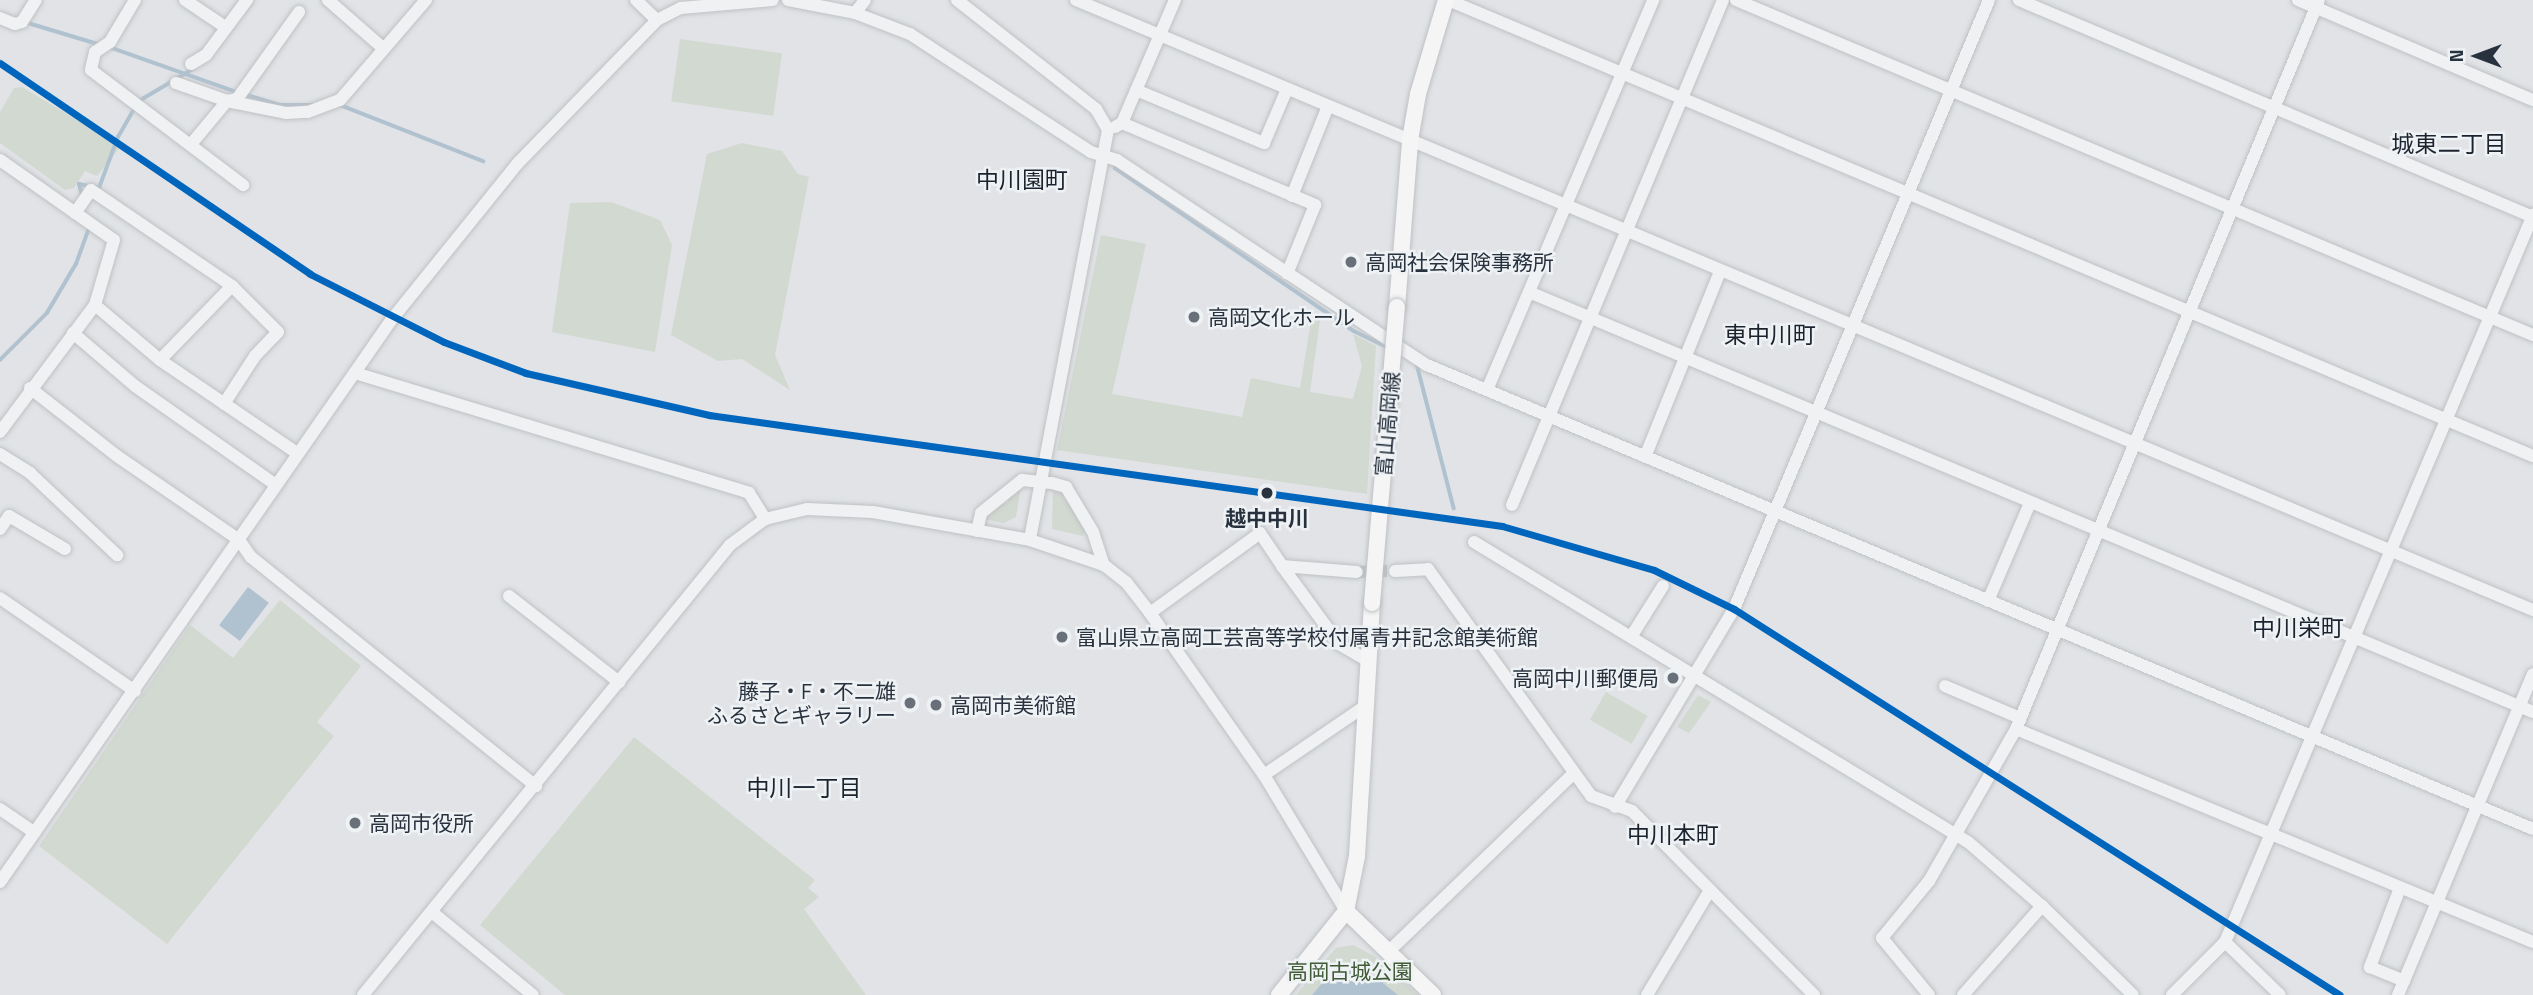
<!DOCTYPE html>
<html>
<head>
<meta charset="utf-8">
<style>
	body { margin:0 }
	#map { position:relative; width:2533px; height:995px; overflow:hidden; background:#e1e3e6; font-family:"Titillium Web","Noto Sans JP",sans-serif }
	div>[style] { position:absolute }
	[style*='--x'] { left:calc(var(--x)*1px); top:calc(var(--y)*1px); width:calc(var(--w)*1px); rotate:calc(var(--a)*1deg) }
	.green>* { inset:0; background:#d2d9d1; transform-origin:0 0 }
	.water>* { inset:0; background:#b0c2d0; transform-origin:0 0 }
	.stream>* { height:3.5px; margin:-1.75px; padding:0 1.75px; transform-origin:1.75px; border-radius:1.75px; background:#b0c2d0 }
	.minor-tunnel>* { height:12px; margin-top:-6px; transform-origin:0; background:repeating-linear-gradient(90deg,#bcc0c4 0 12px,transparent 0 18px) }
	.roads { filter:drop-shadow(0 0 2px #bfc1c4) drop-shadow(0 0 2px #bfc1c4) }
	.minor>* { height:12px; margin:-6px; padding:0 6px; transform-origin:6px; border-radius:6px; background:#f0f1f2 }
	.major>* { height:16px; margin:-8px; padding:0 8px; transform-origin:8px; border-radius:8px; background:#f5f5f6 }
	.bridges { filter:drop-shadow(0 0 2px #bec0c3) drop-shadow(0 0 2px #bec0c3) }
	.major-bridge>* { height:16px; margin:-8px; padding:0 8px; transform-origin:8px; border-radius:8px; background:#f5f5f6 }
	.rail-1>* { height:7px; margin:-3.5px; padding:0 3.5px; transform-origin:3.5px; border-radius:3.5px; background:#0065bd }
	.dots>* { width:19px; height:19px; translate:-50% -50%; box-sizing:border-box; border:4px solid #eef2f5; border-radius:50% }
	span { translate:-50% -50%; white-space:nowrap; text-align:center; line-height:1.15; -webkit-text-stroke:5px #eef2f5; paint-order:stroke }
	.poi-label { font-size:21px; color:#28323e }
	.left { translate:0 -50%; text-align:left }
	.right { translate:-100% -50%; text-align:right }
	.street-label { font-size:21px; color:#28323e }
	.stop-label { font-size:21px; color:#28323e; font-weight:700 }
	.park-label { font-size:21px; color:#405a36 }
	.neighbourhood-label { font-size:23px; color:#1b232f }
	.north { position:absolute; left:2442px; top:21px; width:70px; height:70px; -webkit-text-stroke:5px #eef2f5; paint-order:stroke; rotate:270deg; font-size:19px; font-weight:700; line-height:28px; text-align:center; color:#28323e }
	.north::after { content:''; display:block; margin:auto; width:24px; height:32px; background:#28323e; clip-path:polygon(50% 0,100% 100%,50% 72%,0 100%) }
</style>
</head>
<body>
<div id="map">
	<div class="green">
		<div style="left:680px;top:39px;width:103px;height:63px;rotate:8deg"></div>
		<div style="clip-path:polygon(22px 87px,121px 146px,97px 176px,85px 171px,74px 188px,65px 190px,0 143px,0 112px,14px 88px)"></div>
		<div style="clip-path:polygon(742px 143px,782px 151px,798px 174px,809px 177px,775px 355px,790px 390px,742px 359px,718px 361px,671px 335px,707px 154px)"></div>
		<div style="clip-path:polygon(611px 202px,660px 220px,672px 245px,655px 352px,552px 332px,570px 203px)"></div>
		<div style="clip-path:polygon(1101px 235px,1146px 244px,1112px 394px,1242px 417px,1251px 378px,1300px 388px,1311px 321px,1305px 320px,1305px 313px,1312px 313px,1320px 320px,1310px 392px,1353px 399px,1362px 366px,1353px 334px,1376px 346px,1367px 494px,1057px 450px)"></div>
		<div style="clip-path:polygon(1021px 486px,1016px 517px,1004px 523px,983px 519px,986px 511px,1008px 502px,1009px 494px)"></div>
		<div style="clip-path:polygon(1053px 491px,1061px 492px,1085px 530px,1083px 536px,1052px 529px)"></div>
		<div style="clip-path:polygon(280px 600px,361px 666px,317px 722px,334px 736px,167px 944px,39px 846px,190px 625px,233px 658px)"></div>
		<div style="left:1606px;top:692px;width:48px;height:32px;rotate:30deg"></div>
		<div style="clip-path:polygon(1698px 695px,1711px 702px,1689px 733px,1677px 727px)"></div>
		<div style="clip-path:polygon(634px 737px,815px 880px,808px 888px,819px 897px,804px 909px,866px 995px,565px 995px,480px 925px)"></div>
		<div style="clip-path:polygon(1353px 945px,1374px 956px,1418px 995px,1296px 995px,1336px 948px)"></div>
	</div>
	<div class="water">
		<div style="left:248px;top:587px;width:26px;height:48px;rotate:37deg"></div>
		<div style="clip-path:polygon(1349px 966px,1369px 972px,1398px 995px,1312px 995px,1335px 968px)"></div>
	</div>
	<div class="stream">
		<div style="--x:25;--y:22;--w:79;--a:16.8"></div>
		<div style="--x:109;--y:47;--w:136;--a:19.4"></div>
		<div style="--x:244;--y:94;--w:38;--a:17"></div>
		<div style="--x:280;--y:105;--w:32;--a:0"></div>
		<div style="--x:139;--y:101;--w:63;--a:-30.7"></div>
		<div style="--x:340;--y:105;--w:154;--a:21.4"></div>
		<div style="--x:1115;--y:168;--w:289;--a:34.3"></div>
		<div style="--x:1354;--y:331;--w:39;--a:26"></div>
		<div style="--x:82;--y:196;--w:12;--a:-104"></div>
		<div style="--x:79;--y:184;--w:20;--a:11"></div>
		<div style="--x:99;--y:188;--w:54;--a:-69.6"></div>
		<div style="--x:118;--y:137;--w:34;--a:-60"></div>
		<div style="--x:0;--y:360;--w:66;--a:-45"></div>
		<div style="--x:47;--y:313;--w:57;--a:-59.4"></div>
		<div style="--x:76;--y:264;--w:38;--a:-70"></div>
		<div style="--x:1417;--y:364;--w:149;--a:75.6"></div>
	</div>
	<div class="minor-tunnel">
		<div style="--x:1357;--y:572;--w:38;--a:-2"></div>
	</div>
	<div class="roads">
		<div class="minor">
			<div style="--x:135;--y:0;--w:49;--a:120.8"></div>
			<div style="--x:110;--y:42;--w:18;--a:146"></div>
			<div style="--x:95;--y:52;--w:18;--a:103"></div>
			<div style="--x:91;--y:70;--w:191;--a:37.1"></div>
			<div style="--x:185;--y:0;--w:48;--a:34"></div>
			<div style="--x:328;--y:0;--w:74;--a:41.2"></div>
			<div style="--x:636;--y:0;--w:29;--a:44"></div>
			<div style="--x:788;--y:0;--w:68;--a:11"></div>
			<div style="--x:855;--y:13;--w:59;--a:20.9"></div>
			<div style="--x:910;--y:34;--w:216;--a:33.1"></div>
			<div style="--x:1091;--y:152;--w:27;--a:17"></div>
			<div style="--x:1117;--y:160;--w:372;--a:33.5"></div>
			<div style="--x:1427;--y:365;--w:1199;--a:22.76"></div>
			<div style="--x:957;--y:0;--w:177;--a:38.1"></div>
			<div style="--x:1096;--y:109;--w:24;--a:60"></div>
			<div style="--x:1108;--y:130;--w:417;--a:100.8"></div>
			<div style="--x:1076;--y:0;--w:1580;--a:22.72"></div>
			<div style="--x:1448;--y:0;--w:1177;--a:22.8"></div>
			<div style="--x:1736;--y:0;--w:865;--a:22.8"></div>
			<div style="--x:2019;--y:0;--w:558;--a:22.89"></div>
			<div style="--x:2298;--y:0;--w:255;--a:23.1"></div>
			<div style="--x:855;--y:13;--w:16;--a:-52"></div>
			<div style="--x:0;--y:18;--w:16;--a:22"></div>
			<div style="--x:15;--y:24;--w:7;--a:-16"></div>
			<div style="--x:22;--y:22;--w:26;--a:-58"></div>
			<div style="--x:191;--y:64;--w:17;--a:-31"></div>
			<div style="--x:206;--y:55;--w:69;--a:-53.3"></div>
			<div style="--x:176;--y:83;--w:54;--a:19.4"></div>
			<div style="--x:227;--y:101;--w:60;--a:11.5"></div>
			<div style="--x:286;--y:113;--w:22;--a:-3"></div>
			<div style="--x:308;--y:112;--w:34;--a:-21"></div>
			<div style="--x:340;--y:100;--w:132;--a:-49.3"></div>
			<div style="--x:1136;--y:90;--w:139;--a:22.5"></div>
			<div style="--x:1264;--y:143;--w:59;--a:-66.9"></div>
			<div style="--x:1122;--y:123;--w:210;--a:23"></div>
			<div style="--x:1315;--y:205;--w:74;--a:112.1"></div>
			<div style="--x:1115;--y:127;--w:8;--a:-30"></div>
			<div style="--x:1122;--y:123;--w:134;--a:-66.7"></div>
			<div style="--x:192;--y:143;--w:55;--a:-50.2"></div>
			<div style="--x:227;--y:101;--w:10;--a:-11"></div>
			<div style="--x:237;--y:99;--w:107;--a:-54.5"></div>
			<div style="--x:0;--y:160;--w:139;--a:35.1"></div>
			<div style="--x:114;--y:240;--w:68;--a:106.3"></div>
			<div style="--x:1292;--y:196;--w:97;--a:-68.2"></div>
			<div style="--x:75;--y:213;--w:28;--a:-55"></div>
			<div style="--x:91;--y:190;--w:171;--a:34.2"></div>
			<div style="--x:232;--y:286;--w:65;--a:45"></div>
			<div style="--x:278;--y:332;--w:33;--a:134"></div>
			<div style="--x:255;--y:356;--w:57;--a:122.9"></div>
			<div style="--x:1529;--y:292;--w:1088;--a:22.7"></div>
			<div style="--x:73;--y:333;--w:82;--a:40.5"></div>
			<div style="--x:135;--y:386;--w:172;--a:35.1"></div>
			<div style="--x:160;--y:360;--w:103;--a:-45.8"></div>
			<div style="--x:355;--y:373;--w:412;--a:16.9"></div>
			<div style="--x:749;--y:493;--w:31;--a:58"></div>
			<div style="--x:30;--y:388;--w:110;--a:38"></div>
			<div style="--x:117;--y:456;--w:148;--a:34.5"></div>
			<div style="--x:239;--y:540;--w:21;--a:55"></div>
			<div style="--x:251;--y:557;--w:366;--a:38.8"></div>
			<div style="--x:1487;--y:390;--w:424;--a:-66.9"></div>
			<div style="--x:0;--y:432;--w:159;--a:-53.2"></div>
			<div style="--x:95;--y:305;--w:85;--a:40.2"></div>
			<div style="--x:160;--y:360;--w:166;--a:34.2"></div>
			<div style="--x:0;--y:454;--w:36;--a:32"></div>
			<div style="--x:30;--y:473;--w:120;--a:43.3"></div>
			<div style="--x:1645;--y:457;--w:201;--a:-68"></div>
			<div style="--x:1512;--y:505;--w:547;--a:-67.32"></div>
			<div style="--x:0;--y:529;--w:16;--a:-55"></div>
			<div style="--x:9;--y:516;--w:65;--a:30.5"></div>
			<div style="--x:977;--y:531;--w:18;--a:-77"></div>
			<div style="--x:981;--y:513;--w:53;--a:-38.8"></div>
			<div style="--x:1022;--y:480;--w:30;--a:6"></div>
			<div style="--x:1052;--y:483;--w:15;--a:16"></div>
			<div style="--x:1066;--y:487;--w:52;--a:59"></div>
			<div style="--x:1093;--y:532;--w:35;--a:72"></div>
			<div style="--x:1474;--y:542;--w:578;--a:31.27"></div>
			<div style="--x:1968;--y:842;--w:98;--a:40.9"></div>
			<div style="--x:2042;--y:906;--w:127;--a:44.4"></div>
			<div style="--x:1282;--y:566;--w:97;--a:53.8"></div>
			<div style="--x:1339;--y:644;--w:34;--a:30"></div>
			<div style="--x:1395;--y:571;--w:33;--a:-3"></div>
			<div style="--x:1428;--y:569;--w:279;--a:54.3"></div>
			<div style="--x:1591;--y:796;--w:44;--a:20.1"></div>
			<div style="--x:1632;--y:811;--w:259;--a:45.3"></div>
			<div style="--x:509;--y:596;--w:140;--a:38"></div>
			<div style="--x:0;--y:598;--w:164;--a:34.6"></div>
			<div style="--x:1988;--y:601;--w:107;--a:-66.8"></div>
			<div style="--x:1150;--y:613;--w:136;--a:-36"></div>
			<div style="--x:1260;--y:533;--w:40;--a:56"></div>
			<div style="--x:1282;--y:566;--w:75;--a:4.6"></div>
			<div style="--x:1631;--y:637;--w:60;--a:-57.9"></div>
			<div style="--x:1945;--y:686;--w:82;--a:23.1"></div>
			<div style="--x:2016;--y:729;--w:559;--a:22.39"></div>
			<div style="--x:1264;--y:775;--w:122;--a:-34.3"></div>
			<div style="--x:1615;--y:807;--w:231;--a:-59"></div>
			<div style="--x:1734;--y:609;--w:660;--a:-67.28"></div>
			<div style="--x:0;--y:809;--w:42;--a:34.4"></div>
			<div style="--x:0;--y:882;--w:686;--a:-55.15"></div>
			<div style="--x:392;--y:319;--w:201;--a:-51.1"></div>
			<div style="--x:518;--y:163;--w:199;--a:-45.8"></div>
			<div style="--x:657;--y:20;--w:27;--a:-27"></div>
			<div style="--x:681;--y:8;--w:92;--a:-5"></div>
			<div style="--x:2400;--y:888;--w:85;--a:110.8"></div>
			<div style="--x:2370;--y:967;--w:37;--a:22"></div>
			<div style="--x:433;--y:913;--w:129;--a:39.4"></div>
			<div style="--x:2225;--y:942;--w:76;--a:43.9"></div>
			<div style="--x:1387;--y:953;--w:258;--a:-43.9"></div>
			<div style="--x:363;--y:995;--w:581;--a:-50.8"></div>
			<div style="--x:730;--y:545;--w:44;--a:-36.6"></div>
			<div style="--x:765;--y:519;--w:43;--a:-13.4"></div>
			<div style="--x:807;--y:509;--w:66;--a:2.6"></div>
			<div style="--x:873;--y:512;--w:159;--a:10.1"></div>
			<div style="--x:1030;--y:540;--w:78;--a:18.7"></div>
			<div style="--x:1104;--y:565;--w:28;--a:38"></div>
			<div style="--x:1126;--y:582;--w:39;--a:52"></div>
			<div style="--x:1150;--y:613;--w:198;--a:54.9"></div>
			<div style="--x:1264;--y:775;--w:159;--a:58.9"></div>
			<div style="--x:1647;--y:995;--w:122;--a:-59"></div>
			<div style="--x:1929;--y:995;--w:74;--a:-129.5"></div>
			<div style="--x:1882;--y:938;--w:74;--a:-50.5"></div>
			<div style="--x:1929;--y:881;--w:175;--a:-60.2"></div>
			<div style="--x:2016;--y:729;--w:789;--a:-67.43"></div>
			<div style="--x:1963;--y:995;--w:119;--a:-48.4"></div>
			<div style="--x:2172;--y:995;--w:75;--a:-45"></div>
			<div style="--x:2225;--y:942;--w:790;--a:-67.04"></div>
			<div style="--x:2398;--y:995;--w:348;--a:-67.2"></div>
		</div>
		<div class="major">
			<div style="--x:1397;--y:307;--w:168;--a:-85.5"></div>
			<div style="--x:1410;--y:140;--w:47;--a:-80.1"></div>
			<div style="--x:1418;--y:94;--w:98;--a:-73.4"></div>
			<div style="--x:1346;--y:911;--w:121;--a:44"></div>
			<div style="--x:1279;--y:995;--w:107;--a:-51.4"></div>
			<div style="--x:1346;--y:911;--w:56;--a:-78.7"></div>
			<div style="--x:1357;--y:856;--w:253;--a:-86.6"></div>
		</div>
	</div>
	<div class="bridges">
		<div class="major-bridge">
			<div style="--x:1372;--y:603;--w:297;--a:-85.2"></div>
		</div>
	</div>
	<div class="rail-1">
		<div style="--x:0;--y:63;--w:375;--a:34.2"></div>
		<div style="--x:310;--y:274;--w:150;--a:26.9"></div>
		<div style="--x:444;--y:342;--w:88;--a:20.7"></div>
		<div style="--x:526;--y:373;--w:188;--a:12.9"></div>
		<div style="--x:709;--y:415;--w:801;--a:7.97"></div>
		<div style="--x:1502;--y:526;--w:158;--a:16.1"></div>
		<div style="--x:1654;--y:570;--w:89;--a:26"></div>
		<div style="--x:1734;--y:609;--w:718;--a:32.5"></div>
	</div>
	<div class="dots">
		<div style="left:1351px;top:262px;background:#697079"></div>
		<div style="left:1194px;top:317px;background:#697079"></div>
		<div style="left:1267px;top:493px;background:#28323e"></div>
		<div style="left:1062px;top:637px;background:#697079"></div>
		<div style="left:1673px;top:678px;background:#697079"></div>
		<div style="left:910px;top:703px;background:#697079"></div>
		<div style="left:936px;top:705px;background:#697079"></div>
		<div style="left:355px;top:823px;background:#697079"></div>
	</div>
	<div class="poi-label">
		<span class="left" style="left:1365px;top:262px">高岡社会保険事務所</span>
		<span class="left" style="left:1208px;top:317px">高岡文化ホール</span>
		<span class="left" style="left:1076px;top:637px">富山県立高岡工芸高等学校付属青井記念館美術館</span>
		<span class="right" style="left:1659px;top:678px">高岡中川郵便局</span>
		<span class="right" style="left:896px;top:703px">藤子・F・不二雄<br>ふるさとギャラリー</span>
		<span class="left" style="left:950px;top:705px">高岡市美術館</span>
		<span class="left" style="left:369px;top:823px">高岡市役所</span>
	</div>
	<div class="street-label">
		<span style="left:1387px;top:424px;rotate:-85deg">富山高岡線</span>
	</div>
	<div class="stop-label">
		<span style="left:1267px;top:518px">越中中川</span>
	</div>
	<div class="park-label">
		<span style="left:1350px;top:971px">高岡古城公園</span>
	</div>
	<div class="neighbourhood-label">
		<span style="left:2449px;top:144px">城東二丁目</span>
		<span style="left:1022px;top:180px">中川園町</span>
		<span style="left:1770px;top:335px">東中川町</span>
		<span style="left:2298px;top:628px">中川栄町</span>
		<span style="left:804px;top:788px">中川一丁目</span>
		<span style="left:1673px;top:835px">中川本町</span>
	</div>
	<div class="north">N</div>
</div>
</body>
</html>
